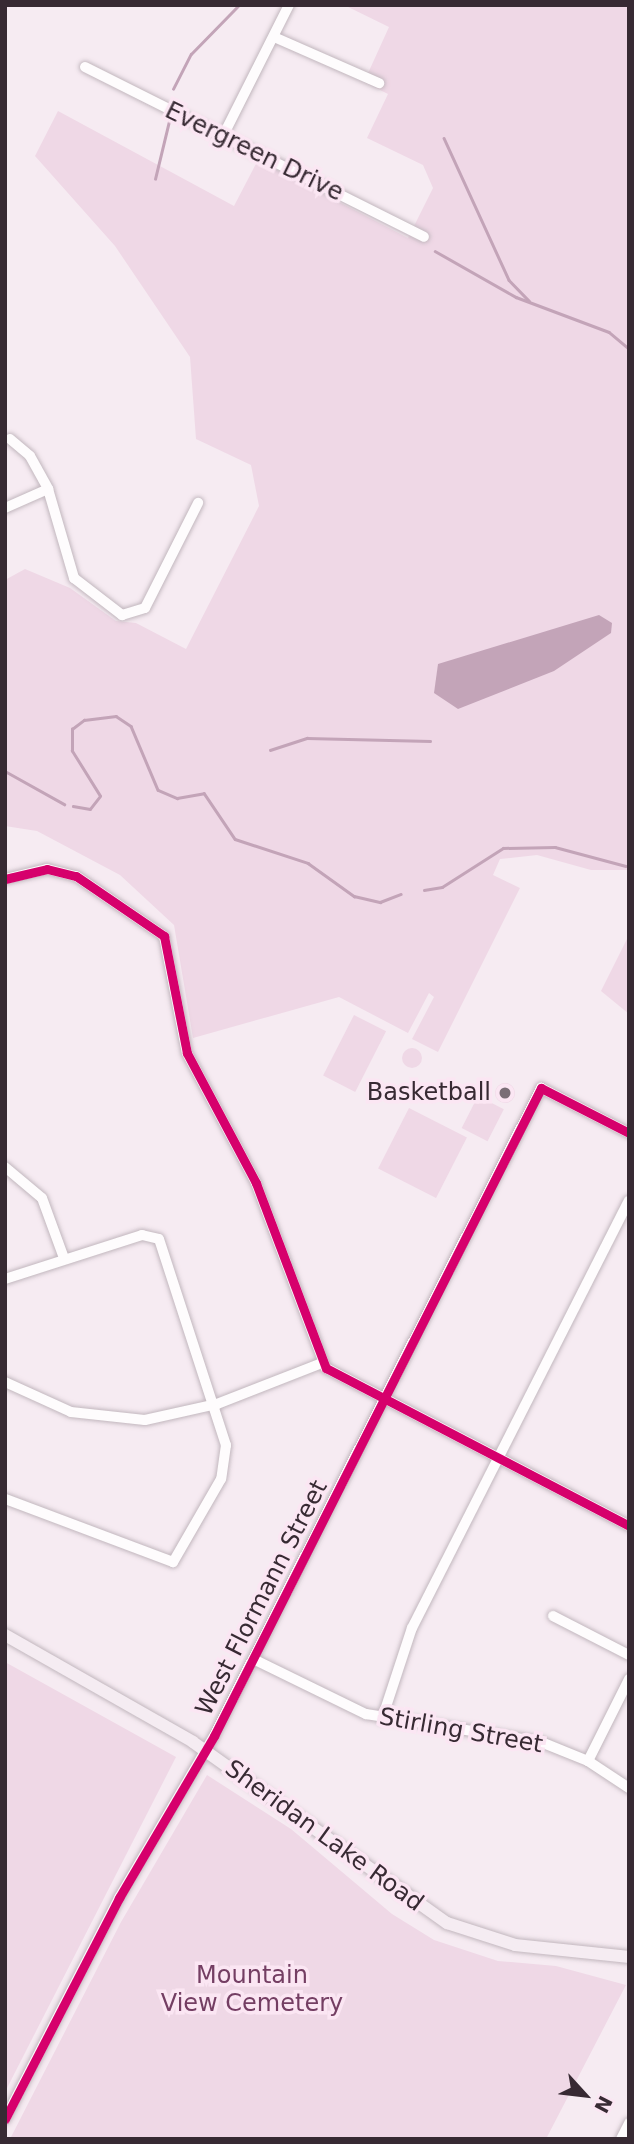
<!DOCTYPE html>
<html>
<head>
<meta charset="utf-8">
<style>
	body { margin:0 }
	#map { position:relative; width:634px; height:2144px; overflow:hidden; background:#f6ebf2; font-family:"DejaVu Sans",sans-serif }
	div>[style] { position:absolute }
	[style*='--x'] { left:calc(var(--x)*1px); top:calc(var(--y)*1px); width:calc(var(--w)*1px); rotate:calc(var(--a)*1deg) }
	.green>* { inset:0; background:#efd8e6; transform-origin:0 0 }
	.round { border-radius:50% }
	.water>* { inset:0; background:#c3a4b8 }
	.stream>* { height:2.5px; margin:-1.25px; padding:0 1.25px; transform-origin:1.25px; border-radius:1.25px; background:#c3a4b8 }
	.roads { filter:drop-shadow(0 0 2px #c2b7be) drop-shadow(0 0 2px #c2b7be) }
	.minor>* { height:10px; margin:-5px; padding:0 5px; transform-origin:5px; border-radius:5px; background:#fefcfd }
	.major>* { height:12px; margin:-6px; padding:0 6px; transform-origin:6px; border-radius:6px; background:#f5ecf2 }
	.cycleway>* { height:9px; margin:-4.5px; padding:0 4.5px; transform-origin:4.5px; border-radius:4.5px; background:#d6006c }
	.dots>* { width:19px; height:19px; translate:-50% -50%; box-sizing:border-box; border:4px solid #fbe6f3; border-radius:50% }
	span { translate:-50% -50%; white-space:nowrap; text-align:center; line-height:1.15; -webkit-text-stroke:7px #fbe6f3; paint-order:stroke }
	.street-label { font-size:24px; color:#372a33 }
	.poi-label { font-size:24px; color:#372a33 }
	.right { translate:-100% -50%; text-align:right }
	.park-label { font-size:24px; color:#743e63 }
	.frame { position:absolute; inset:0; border:7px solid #372a33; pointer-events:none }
	.north { position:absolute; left:550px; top:2060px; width:70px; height:70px; -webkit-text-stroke:5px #fbe6f3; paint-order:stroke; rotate:117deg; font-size:19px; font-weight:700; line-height:28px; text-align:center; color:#372a33 }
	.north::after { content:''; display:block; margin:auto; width:24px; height:32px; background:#372a33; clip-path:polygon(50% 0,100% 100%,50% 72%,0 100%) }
</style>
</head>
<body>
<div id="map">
	<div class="green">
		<div style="clip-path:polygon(344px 5px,629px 5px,629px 870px,591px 870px,537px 855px,500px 859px,493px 875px,520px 888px,438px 1052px,412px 1039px,434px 997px,429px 993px,408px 1033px,339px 997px,193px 1038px,174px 925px,120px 875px,37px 831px,5px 826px,5px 580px,25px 569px,70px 588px,116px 621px,136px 623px,186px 649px,259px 506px,251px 465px,196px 439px,190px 357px,115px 246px,35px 156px,58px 111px,234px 206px,258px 160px,408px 238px,433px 188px,423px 165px,367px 138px,388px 94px,364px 82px,389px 27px)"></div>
		<div style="clip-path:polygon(629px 935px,629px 1014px,601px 991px)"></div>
		<div style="left:354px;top:1015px;width:36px;height:68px;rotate:27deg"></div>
		<div class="round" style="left:402px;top:1048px;width:20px;height:20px"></div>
		<div class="round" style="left:495px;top:1083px;width:20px;height:20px"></div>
		<div style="left:478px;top:1096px;width:29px;height:36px;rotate:27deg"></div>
		<div style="left:409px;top:1108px;width:65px;height:68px;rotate:27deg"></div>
		<div style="clip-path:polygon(5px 1662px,176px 1757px,5px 2092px)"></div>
		<div style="clip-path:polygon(207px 1775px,291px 1829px,392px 1914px,434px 1940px,498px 1961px,556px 1966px,626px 1985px,546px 2139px,10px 2139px,121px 1922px)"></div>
	</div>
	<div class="water">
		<div style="clip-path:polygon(599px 615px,612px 623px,611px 633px,554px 671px,458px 709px,434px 693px,438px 664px)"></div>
	</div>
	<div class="stream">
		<div style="--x:173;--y:89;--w:39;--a:-63"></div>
		<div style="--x:191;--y:54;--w:69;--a:-45.6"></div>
		<div style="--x:444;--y:138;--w:156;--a:65.4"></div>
		<div style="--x:509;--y:280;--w:29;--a:46"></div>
		<div style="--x:155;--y:179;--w:64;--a:-76.4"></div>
		<div style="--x:435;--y:251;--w:93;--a:29.6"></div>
		<div style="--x:516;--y:297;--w:99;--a:20.6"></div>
		<div style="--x:609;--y:332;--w:26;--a:40"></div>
		<div style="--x:270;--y:750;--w:39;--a:-18"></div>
		<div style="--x:307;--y:738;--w:123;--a:1.4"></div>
		<div style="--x:5;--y:771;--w:68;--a:29.2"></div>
		<div style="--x:73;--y:806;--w:17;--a:10"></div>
		<div style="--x:90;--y:809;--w:16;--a:-52"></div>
		<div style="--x:100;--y:796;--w:53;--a:-121.9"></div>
		<div style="--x:72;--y:751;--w:22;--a:-90"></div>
		<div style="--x:72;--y:729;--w:15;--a:-37"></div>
		<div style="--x:84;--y:720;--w:32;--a:-7"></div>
		<div style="--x:116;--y:716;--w:18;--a:34"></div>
		<div style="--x:131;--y:726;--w:69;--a:67.1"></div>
		<div style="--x:158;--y:790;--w:21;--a:23"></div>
		<div style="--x:177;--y:798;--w:27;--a:-10"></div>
		<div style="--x:204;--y:793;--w:55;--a:56"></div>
		<div style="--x:235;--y:839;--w:77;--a:18.2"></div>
		<div style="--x:308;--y:863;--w:57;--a:35.7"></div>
		<div style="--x:354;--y:896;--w:27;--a:13"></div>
		<div style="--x:380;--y:902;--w:22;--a:-21"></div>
		<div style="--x:424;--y:890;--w:18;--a:-9"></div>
		<div style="--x:442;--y:887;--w:72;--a:-32.6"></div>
		<div style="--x:503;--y:848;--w:52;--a:-1.1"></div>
		<div style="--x:555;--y:847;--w:73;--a:15"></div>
	</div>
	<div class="roads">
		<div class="minor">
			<div style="--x:274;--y:37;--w:115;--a:23.7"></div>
			<div style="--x:85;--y:67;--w:379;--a:26.6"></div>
			<div style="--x:223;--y:136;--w:147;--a:-63.3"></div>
			<div style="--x:10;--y:439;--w:26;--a:40"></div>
			<div style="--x:30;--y:456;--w:38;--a:61"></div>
			<div style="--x:48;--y:489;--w:93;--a:73.7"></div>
			<div style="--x:74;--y:578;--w:61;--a:37.6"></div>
			<div style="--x:122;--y:615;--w:24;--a:-17"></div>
			<div style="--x:145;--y:608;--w:118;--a:-63.2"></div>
			<div style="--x:5;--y:508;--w:47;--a:-23.8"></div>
			<div style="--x:5;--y:879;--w:43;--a:-13.4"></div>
			<div style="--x:47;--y:869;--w:30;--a:14"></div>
			<div style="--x:76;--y:876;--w:107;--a:34.3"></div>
			<div style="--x:164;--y:936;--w:119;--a:78.9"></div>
			<div style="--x:187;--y:1053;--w:147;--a:62"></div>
			<div style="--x:256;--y:1183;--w:198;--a:69.3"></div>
			<div style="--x:326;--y:1368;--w:342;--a:27.5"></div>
			<div style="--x:5;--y:1167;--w:48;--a:40"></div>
			<div style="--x:42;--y:1198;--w:64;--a:69.9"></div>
			<div style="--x:5;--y:1279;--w:144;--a:-17.8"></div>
			<div style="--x:142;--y:1235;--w:17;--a:13"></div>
			<div style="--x:159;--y:1239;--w:217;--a:72"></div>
			<div style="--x:226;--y:1445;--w:34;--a:98"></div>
			<div style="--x:221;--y:1479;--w:96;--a:120"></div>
			<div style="--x:173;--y:1562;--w:179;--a:-159.4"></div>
			<div style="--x:5;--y:1382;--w:72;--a:24.4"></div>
			<div style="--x:71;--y:1412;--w:74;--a:6.2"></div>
			<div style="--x:145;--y:1420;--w:74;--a:-12.5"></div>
			<div style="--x:217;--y:1404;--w:113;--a:-21.3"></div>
			<div style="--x:553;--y:1616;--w:85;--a:27.2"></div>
			<div style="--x:253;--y:1659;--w:126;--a:26"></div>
			<div style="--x:366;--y:1714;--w:177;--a:9.1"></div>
			<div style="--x:541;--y:1742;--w:51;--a:22"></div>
			<div style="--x:588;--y:1761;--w:49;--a:33.4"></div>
			<div style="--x:382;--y:1719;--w:96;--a:-71.8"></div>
			<div style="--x:412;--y:1628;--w:479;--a:-63.1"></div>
			<div style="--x:588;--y:1761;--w:92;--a:-63.4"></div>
			<div style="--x:5;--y:2119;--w:249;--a:-62.7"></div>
			<div style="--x:119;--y:1898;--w:188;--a:-59.6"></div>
			<div style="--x:214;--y:1736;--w:726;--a:-63.22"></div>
			<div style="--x:541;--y:1088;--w:99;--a:27.1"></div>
			<div style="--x:621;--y:2139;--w:18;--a:-63"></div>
		</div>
		<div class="major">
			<div style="--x:5;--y:1635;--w:216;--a:29.6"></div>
			<div style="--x:193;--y:1742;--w:312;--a:35.5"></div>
			<div style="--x:447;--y:1923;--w:71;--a:17.9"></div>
			<div style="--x:515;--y:1945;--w:115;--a:6"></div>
		</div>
	</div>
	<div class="cycleway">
		<div style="--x:5;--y:879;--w:43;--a:-13.4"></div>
		<div style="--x:47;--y:869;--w:30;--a:14"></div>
		<div style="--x:76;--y:876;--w:107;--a:34.3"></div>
		<div style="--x:164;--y:936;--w:119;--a:78.9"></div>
		<div style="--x:187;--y:1053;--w:147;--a:62"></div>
		<div style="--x:256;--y:1183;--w:198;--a:69.3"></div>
		<div style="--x:326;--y:1368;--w:342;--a:27.5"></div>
		<div style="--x:5;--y:2119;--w:249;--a:-62.7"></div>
		<div style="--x:119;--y:1898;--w:188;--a:-59.6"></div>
		<div style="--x:214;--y:1736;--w:726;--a:-63.22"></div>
		<div style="--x:541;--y:1088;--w:99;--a:27.1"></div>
	</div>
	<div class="dots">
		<div style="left:505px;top:1093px;background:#7a6e76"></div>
	</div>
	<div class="street-label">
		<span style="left:254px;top:152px;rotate:26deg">Evergreen Drive</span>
		<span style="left:262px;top:1598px;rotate:-63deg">West Flormann Street</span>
		<span style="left:461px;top:1731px;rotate:10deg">Stirling Street</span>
		<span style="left:324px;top:1836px;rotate:36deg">Sheridan Lake Road</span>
	</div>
	<div class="poi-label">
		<span class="right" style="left:491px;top:1093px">Basketball</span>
	</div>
	<div class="park-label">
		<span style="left:252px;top:1990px">Mountain<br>View Cemetery</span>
	</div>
	<div class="frame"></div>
	<div class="north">N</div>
</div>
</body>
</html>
